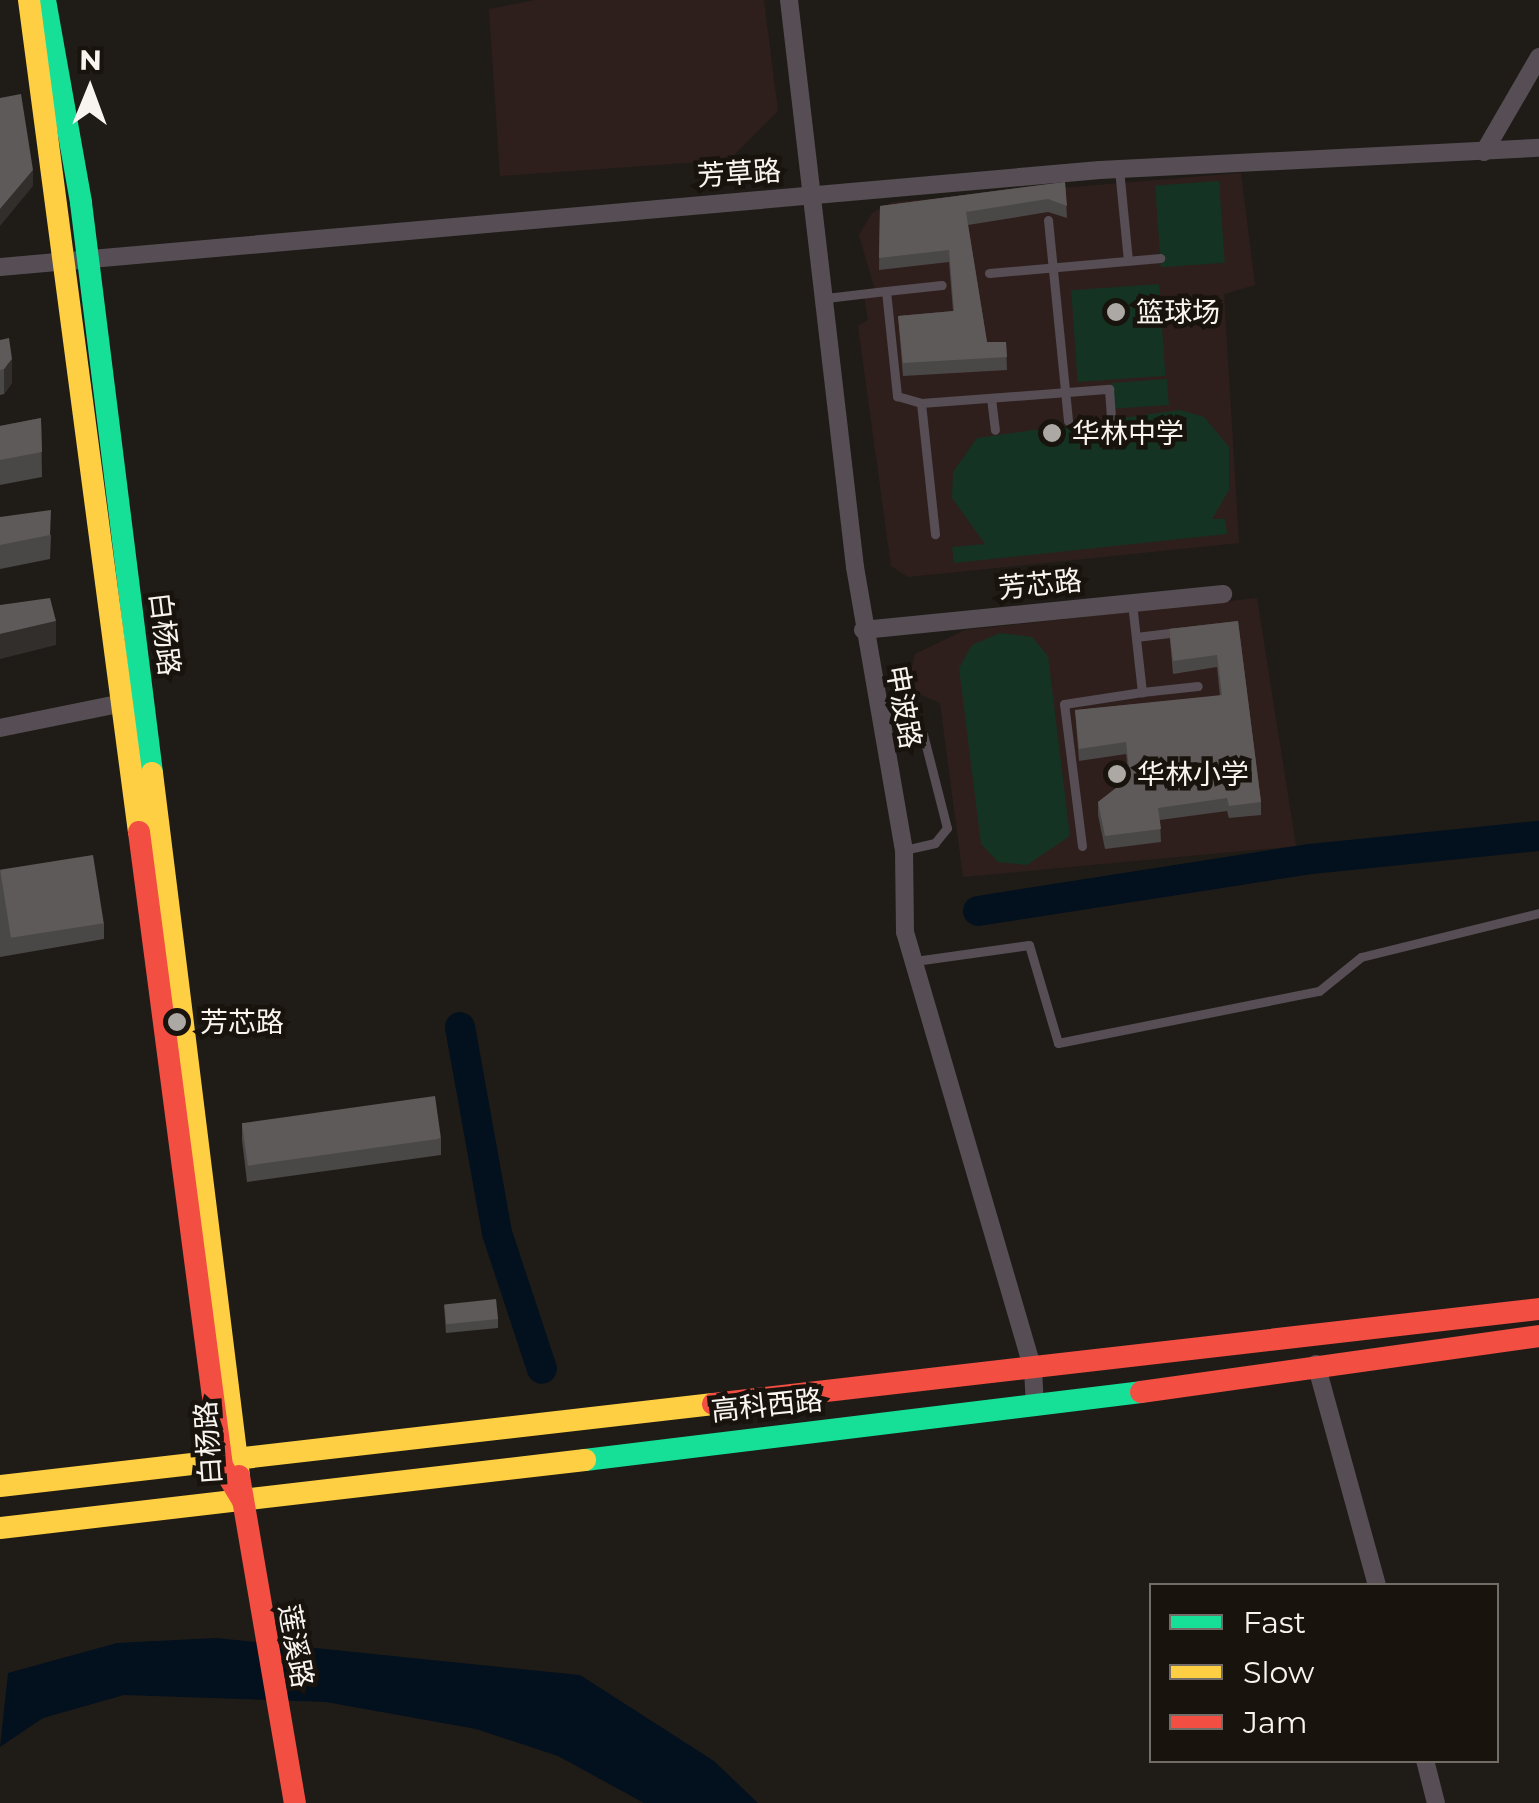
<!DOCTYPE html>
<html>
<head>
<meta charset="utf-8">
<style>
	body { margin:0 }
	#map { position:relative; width:1539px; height:1803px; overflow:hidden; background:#1f1c18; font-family:Montserrat,"Noto Sans SC",sans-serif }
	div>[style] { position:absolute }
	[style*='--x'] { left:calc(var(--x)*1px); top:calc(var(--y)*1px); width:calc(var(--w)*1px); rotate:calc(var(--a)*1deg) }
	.education>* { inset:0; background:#2f1f1c }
	.green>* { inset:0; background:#153323; transform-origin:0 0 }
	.water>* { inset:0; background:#03101d }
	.river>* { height:30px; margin:-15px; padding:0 15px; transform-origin:15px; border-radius:15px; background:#03101d }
	.lane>* { height:9px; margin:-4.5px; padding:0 4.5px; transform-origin:4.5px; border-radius:4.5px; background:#564e54 }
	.street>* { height:18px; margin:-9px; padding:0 9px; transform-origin:9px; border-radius:9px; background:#564e54 }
	.fast>* { height:22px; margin:-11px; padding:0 11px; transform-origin:11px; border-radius:11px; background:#16e098 }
	.slow>* { height:22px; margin:-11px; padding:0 11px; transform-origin:11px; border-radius:11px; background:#ffcf43 }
	.jam>* { height:22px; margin:-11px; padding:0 11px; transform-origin:11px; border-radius:11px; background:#f24e42 }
	.wall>* { inset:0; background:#4a4747 }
	.shaded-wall>* { inset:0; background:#312e2c }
	.building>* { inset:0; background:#5d5a59; transform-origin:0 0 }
	.dots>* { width:28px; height:28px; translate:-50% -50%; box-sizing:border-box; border:5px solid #18130c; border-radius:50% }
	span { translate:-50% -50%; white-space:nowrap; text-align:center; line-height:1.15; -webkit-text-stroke:9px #18130c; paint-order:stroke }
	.street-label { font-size:28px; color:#f8f4f0 }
	.poi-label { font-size:28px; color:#f8f4f0 }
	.left { translate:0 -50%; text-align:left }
	.legend { position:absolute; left:1149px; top:1583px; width:350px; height:180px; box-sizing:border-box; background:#18130c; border:2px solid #726d67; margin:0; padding:12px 18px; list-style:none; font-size:30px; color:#f8f4f0 }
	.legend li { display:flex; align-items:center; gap:20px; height:50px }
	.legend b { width:50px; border:2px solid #726d67 }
	.north { position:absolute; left:40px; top:40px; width:100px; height:100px; -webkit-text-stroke:8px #18130c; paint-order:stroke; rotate:1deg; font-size:28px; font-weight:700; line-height:40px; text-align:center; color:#f8f4f0 }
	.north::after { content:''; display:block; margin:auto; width:35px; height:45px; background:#f8f4f0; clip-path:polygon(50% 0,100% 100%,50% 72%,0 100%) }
</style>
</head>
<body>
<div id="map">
	<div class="education">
		<div style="clip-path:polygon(535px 0,764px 0,778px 111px,729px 160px,500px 176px,489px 9px)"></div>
		<div style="clip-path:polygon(1241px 173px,1255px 285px,1224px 294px,1239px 543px,908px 577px,891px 566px,858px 326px,868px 320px,864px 294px,875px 290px,859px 235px,872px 213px,893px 202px)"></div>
		<div style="clip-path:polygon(1257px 598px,1296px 846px,963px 877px,940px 703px,907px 689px,915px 654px,965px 630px)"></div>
	</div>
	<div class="green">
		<div style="left:1219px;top:181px;width:82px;height:64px;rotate:86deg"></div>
		<div style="left:1159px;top:284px;width:92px;height:88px;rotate:86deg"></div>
		<div style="left:1167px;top:379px;width:26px;height:56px;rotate:86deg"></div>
		<div style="clip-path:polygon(1180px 410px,1204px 417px,1229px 447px,1229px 490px,1212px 519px,1225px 519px,1227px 534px,954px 563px,952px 547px,985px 544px,952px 498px,953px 472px,977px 438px)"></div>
		<div style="clip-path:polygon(1000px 633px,1032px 637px,1048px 656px,1070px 836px,1027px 865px,998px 862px,981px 844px,959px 668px,972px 645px)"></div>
	</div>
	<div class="water">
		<div style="clip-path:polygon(216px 1638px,580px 1675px,714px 1761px,758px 1803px,644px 1803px,558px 1756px,476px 1729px,326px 1702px,124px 1695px,43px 1718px,0 1747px,8px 1673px,117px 1643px)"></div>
	</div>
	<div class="river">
		<div style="--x:978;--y:911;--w:337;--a:-8.9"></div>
		<div style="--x:1311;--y:859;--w:229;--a:-5.8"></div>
		<div style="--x:460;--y:1027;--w:209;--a:79.8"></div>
		<div style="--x:497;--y:1233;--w:143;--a:71.7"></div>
	</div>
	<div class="lane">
		<div style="--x:1119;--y:169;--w:92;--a:84.4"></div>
		<div style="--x:1048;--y:220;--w:202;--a:84.3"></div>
		<div style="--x:989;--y:273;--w:172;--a:-5"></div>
		<div style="--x:886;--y:291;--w:56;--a:-6.1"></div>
		<div style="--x:826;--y:298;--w:60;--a:-6.7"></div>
		<div style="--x:886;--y:291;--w:106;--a:84"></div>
		<div style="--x:897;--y:396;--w:25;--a:16"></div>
		<div style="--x:921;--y:403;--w:132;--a:83.9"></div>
		<div style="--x:991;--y:398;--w:32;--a:83"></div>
		<div style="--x:921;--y:403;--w:189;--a:-4.3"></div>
		<div style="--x:1109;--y:389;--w:27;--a:86"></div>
		<div style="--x:1132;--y:603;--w:90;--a:83.6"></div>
		<div style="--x:1142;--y:692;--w:56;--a:-6.1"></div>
		<div style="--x:1136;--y:637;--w:42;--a:-6.8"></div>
		<div style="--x:882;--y:713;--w:46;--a:27.1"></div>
		<div style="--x:923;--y:734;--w:97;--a:75.7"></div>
		<div style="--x:947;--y:828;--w:19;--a:129"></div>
		<div style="--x:935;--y:843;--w:32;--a:167"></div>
		<div style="--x:1082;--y:846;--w:143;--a:-97.2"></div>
		<div style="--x:1064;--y:704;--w:79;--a:-8.7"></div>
		<div style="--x:915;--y:961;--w:115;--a:-8"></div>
		<div style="--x:1029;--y:945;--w:102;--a:73.5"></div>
		<div style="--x:1058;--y:1043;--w:266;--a:-11.3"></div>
		<div style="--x:1319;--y:991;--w:54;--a:-39"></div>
		<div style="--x:1361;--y:957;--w:183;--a:-13.9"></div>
	</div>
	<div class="street">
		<div style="--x:789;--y:0;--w:571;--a:83.36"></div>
		<div style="--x:855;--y:567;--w:287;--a:80.2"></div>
		<div style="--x:904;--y:850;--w:82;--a:89.3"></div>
		<div style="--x:905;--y:932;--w:455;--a:73.7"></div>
		<div style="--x:1033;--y:1369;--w:38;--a:87"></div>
		<div style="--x:1484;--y:152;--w:110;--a:-59.9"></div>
		<div style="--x:0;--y:267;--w:1104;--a:-5.04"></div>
		<div style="--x:1100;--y:170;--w:440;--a:-2.9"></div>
		<div style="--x:863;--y:630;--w:362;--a:-5.7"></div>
		<div style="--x:0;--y:728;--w:136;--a:-11.5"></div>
		<div style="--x:1316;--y:1364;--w:230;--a:74.6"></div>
		<div style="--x:1425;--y:1760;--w:44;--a:75.7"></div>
	</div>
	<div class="fast">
		<div style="--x:45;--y:0;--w:206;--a:79.9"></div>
		<div style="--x:81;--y:203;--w:574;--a:82.9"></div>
		<div style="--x:585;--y:1460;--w:560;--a:-6.97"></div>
	</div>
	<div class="slow">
		<div style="--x:29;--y:0;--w:839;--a:82.47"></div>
		<div style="--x:152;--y:773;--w:708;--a:82.95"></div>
		<div style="--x:0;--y:1486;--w:718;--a:-6.56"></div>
		<div style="--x:0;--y:1528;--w:589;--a:-6.63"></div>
	</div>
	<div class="jam">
		<div style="--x:139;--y:832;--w:639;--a:82.54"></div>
		<div style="--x:222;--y:1466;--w:39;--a:59"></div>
		<div style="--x:1141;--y:1392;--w:402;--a:-8"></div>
		<div style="--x:713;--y:1404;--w:831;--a:-6.56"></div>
		<div style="--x:239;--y:1476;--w:332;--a:80.3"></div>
	</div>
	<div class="wall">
		<div style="clip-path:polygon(1065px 182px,1067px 218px,1048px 212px,968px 225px,987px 342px,1006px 342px,1007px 370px,903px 376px,898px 316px,953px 311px,949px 262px,879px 270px,880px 206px)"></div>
		<div style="clip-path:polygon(0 340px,12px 383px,4px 394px,0 395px)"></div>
		<div style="clip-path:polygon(41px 418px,42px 477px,0 485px,0 426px)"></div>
		<div style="clip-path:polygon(0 517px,51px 535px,50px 559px,0 569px)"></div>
		<div style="clip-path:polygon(1238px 621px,1261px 802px,1261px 815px,1229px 818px,1227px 811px,1160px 820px,1161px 842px,1105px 849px,1098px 815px,1098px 802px,1129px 778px,1126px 754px,1079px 761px,1075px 710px,1220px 696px,1217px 667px,1173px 674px,1169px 629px)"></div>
		<div style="clip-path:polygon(0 870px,104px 923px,104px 939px,0 957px)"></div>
		<div style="clip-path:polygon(242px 1123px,441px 1139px,441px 1155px,247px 1182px,242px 1140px)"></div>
		<div style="clip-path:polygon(444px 1305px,498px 1319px,498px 1328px,446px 1333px)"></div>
	</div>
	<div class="shaded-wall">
		<div style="clip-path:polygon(33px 170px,33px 186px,0 226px,0 209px)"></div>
		<div style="clip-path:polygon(12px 359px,12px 383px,4px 394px,4px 369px)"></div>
		<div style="clip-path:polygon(56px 621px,56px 645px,0 659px,0 634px)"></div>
	</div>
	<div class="building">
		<div style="clip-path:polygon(21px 94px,33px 170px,0 209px,0 98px)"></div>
		<div style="clip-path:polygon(1065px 182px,1067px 206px,1048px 199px,966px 212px,987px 342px,1006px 342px,1007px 357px,903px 363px,898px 316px,954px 311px,949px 250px,879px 258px,880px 206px)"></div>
		<div style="clip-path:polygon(9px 338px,12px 359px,4px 369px,0 370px,0 340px)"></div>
		<div style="clip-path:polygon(41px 418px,42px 452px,0 460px,0 426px)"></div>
		<div style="clip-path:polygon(51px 510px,50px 535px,0 545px,0 517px)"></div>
		<div style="clip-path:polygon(50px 598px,56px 621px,0 634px,0 605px)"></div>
		<div style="clip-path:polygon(1238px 621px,1261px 802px,1229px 806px,1227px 798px,1158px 808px,1161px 829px,1105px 836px,1098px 802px,1130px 777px,1126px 742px,1079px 749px,1075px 710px,1222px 695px,1217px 655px,1173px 661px,1169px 629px)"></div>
		<div style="left:93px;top:855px;width:69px;height:94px;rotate:81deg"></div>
		<div style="left:435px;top:1096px;width:43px;height:195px;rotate:82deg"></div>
		<div style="left:496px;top:1299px;width:20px;height:52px;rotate:84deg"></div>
	</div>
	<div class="dots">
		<div style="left:1116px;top:312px;background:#aca8a4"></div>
		<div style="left:1052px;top:433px;background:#aca8a4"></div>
		<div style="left:1117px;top:774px;background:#aca8a4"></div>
		<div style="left:177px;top:1022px;background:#aca8a4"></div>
	</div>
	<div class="street-label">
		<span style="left:739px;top:173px;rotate:-4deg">芳草路</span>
		<span style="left:1040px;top:584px;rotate:-6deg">芳芯路</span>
		<span style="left:165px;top:634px;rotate:83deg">白杨路</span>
		<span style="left:904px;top:707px;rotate:80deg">申波路</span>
		<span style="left:767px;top:1405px;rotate:-6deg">高科西路</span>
		<span style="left:208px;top:1443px;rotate:-94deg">白杨路</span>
		<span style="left:296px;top:1646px;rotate:80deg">莲溪路</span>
	</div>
	<div class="poi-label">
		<span class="left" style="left:1136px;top:312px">篮球场</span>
		<span class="left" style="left:1072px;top:433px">华林中学</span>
		<span class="left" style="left:1137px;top:774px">华林小学</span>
		<span class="left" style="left:200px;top:1022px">芳芯路</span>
	</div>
	<ul class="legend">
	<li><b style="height:12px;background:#16e098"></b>Fast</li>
	<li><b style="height:12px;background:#ffcf43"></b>Slow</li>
	<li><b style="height:12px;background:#f24e42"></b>Jam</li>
	</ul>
	<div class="north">N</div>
</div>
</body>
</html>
